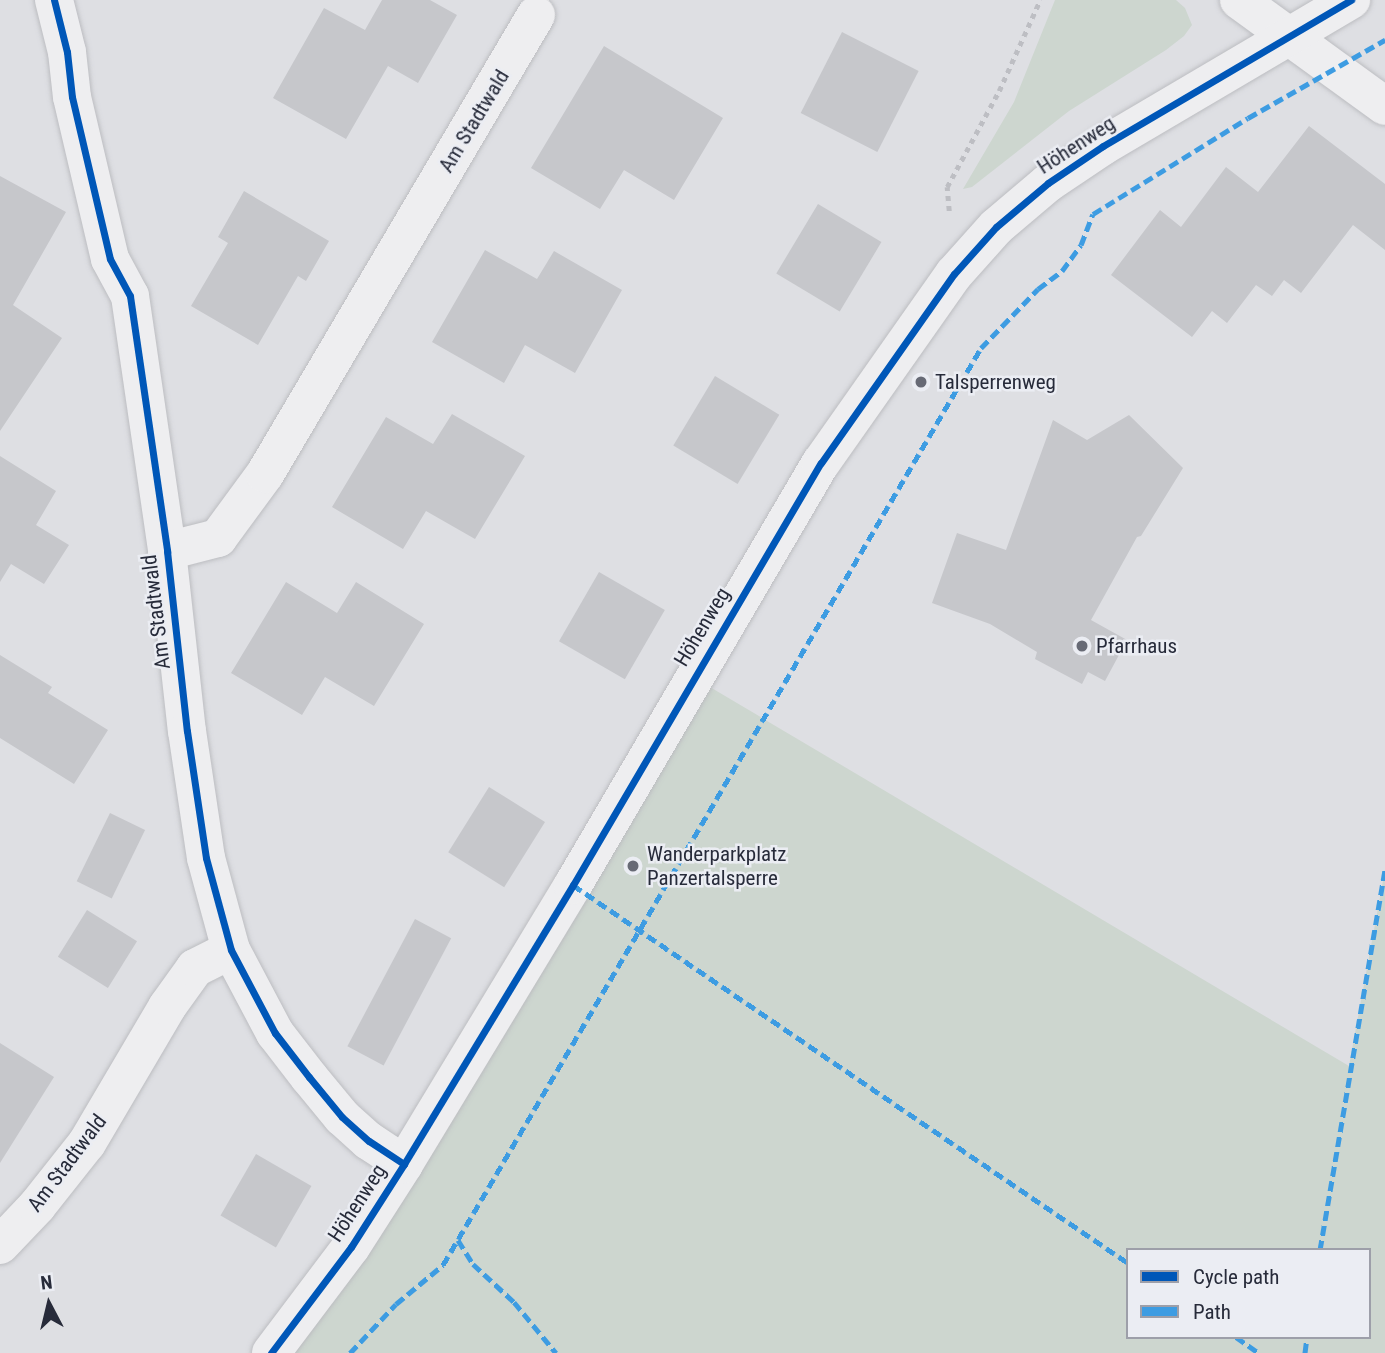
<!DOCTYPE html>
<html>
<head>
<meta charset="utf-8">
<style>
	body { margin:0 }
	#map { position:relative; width:1385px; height:1353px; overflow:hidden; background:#dedfe3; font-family:"Roboto Condensed",sans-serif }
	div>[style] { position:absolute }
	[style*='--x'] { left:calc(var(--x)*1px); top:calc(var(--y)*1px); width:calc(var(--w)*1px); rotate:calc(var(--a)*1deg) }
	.green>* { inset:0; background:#cdd6cf }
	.building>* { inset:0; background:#c6c7cb; transform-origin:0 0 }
	.path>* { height:4.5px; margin-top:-2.25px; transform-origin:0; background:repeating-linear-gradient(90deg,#bdbec3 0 5px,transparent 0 10px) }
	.roads { filter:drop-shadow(0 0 2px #bcbdc1) drop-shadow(0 0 2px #bcbdc1) }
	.street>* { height:38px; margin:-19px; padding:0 19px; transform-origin:19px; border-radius:19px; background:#eeeef0 }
	.quiet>* { height:5px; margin-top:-2.5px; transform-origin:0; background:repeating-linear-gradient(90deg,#3d9ce2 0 10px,transparent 0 15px) }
	.cycleway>* { height:7px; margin:-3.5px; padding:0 3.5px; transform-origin:3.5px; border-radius:3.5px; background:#0057b8 }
	.dots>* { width:19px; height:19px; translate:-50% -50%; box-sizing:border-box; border:4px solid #ebedf3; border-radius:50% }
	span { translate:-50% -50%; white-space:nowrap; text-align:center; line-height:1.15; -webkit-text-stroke:5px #ebedf3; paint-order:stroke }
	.street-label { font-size:21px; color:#272b3a }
	.poi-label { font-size:21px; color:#272b3a }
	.left { translate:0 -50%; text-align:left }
	.legend { position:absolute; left:1126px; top:1248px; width:245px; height:91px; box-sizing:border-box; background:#ebedf3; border:2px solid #9d9fa9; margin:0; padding:9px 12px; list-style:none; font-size:21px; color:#272b3a }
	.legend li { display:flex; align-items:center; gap:14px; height:35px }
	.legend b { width:35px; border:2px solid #9d9fa9 }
	.north { position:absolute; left:14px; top:1269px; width:70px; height:70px; -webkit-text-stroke:5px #ebedf3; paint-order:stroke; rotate:353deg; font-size:19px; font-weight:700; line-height:28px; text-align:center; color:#272b3a }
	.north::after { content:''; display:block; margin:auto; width:24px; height:32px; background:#272b3a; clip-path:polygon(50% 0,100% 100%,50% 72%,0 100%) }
</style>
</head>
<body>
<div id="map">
	<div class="green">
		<div style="clip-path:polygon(1055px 0,1176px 0,1185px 8px,1192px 25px,1184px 36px,1166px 50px,1069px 111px,972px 187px,963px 189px,1014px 102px)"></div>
		<div style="clip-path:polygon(evenodd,693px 677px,1349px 1066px,1385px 870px,1385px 1353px,271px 1353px,693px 677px,1128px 1250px,1369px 1250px,1369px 1337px,1128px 1337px,1128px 1250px)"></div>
	</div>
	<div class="building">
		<div style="clip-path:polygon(382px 0,430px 0,457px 15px,418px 83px,388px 66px,346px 139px,273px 98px,324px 8px,365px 30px)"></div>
		<div style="left:842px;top:32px;width:86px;height:91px;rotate:27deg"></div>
		<div style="clip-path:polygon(604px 46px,723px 118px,674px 200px,624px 170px,600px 209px,531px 168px)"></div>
		<div style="clip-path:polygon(1309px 126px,1385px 184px,1385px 250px,1353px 225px,1301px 293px,1284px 280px,1272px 296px,1256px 285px,1227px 323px,1212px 311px,1192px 337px,1111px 275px,1160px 210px,1181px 227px,1226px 167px,1258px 192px)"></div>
		<div style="clip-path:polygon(0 176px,66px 212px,13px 305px,62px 338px,0 431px)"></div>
		<div style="clip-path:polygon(244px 191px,329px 241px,306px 281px,298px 276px,258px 345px,191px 306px,228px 243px,218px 237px)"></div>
		<div style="left:818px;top:204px;width:74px;height:81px;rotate:31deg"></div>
		<div style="clip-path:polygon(485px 250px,537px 279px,554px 251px,622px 290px,575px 373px,525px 345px,504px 383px,432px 342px)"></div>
		<div style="left:715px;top:376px;width:75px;height:81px;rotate:31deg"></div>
		<div style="clip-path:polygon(452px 414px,525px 456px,475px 539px,426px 511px,403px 549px,332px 507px,386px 417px,433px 444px)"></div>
		<div style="clip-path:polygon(1129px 415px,1183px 468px,1141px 536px,1137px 537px,1091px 620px,1127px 640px,1105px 681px,1088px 672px,1082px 684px,1035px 659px,1037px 652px,990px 624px,932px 603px,957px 533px,1006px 550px,1053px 420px,1087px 440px)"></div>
		<div style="clip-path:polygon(0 456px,56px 491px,36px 525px,69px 545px,44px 584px,11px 564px,0 582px)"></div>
		<div style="left:599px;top:572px;width:76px;height:80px;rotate:30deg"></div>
		<div style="clip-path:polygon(286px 582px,337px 613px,356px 582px,424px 624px,374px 706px,325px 677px,302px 715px,231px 673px)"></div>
		<div style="clip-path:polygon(0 655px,52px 687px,48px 693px,108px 730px,74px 784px,0 738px)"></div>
		<div style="left:489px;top:787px;width:66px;height:77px;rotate:32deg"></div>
		<div style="left:110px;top:813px;width:39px;height:76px;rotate:26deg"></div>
		<div style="left:87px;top:910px;width:59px;height:55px;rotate:32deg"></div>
		<div style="left:415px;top:919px;width:41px;height:144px;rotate:28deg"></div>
		<div style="clip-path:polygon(0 1043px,54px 1077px,0 1163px)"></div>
		<div style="left:256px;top:1154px;width:64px;height:71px;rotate:30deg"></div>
	</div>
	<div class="path">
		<div style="--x:949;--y:211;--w:24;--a:-95"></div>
		<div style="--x:947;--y:187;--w:109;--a:-61.6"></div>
		<div style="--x:999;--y:91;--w:100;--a:-65.7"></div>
	</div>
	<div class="roads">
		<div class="street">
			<div style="--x:54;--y:0;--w:54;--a:76"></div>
			<div style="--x:67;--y:52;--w:45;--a:83.7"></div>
			<div style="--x:72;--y:97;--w:166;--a:76.8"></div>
			<div style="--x:110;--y:259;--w:42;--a:61.6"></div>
			<div style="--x:130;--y:296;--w:258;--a:81.7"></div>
			<div style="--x:167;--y:551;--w:181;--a:83.7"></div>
			<div style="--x:187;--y:731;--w:128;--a:81.5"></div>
			<div style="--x:206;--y:858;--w:95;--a:74.8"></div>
			<div style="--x:231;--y:950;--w:94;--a:62.1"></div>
			<div style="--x:275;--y:1033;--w:56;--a:52.3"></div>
			<div style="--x:309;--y:1077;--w:52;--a:50.5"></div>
			<div style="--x:342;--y:1117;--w:36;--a:42"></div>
			<div style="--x:369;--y:1141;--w:42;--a:33.3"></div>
			<div style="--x:1239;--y:0;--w:180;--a:36"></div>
			<div style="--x:167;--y:551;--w:53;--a:-14.3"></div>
			<div style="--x:218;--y:538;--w:79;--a:-53.7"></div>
			<div style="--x:265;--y:474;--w:533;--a:-59.44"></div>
			<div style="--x:0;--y:1245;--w:54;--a:-46.5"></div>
			<div style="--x:37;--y:1206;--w:80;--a:-51.6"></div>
			<div style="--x:87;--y:1143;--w:158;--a:-59.5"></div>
			<div style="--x:167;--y:1007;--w:48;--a:-54.3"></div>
			<div style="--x:195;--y:968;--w:40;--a:-26.6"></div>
			<div style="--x:271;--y:1353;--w:133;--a:-53"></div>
			<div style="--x:351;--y:1247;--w:98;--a:-57.4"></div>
			<div style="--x:404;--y:1164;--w:326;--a:-58.8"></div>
			<div style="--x:573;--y:885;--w:489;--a:-59.6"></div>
			<div style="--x:821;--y:463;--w:231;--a:-54.9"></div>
			<div style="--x:954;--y:274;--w:63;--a:-48.2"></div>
			<div style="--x:996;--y:227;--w:68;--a:-40.2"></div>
			<div style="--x:1048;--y:183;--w:66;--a:-33.9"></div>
			<div style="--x:1103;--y:146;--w:288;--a:-30.5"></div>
		</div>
	</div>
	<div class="quiet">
		<div style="--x:573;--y:885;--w:671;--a:34.26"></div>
		<div style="--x:458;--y:1240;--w:28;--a:58"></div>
		<div style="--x:473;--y:1264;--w:56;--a:42.8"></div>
		<div style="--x:514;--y:1302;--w:66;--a:50.5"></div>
		<div style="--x:1320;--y:1250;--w:386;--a:-80.3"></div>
		<div style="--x:1236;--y:1337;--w:28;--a:35"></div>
		<div style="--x:350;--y:1353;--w:67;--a:-46.8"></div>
		<div style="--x:396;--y:1304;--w:61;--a:-39.7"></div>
		<div style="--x:443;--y:1265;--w:1063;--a:-59.6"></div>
		<div style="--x:981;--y:348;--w:82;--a:-46"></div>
		<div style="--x:1038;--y:289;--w:30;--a:-37"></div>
		<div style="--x:1062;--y:271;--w:32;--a:-54"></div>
		<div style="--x:1081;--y:245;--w:33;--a:-69"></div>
		<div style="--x:1093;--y:214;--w:182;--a:-31.8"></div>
		<div style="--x:1248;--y:118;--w:158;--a:-29.7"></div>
		<div style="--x:1305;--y:1353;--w:16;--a:-83"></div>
	</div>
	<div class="cycleway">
		<div style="--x:54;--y:0;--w:54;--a:76"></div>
		<div style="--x:67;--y:52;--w:45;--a:83.7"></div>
		<div style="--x:72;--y:97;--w:166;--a:76.8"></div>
		<div style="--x:110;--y:259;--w:42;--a:61.6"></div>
		<div style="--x:130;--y:296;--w:258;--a:81.7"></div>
		<div style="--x:167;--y:551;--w:181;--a:83.7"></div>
		<div style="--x:187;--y:731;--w:128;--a:81.5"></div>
		<div style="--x:206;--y:858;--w:95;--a:74.8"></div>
		<div style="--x:231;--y:950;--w:94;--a:62.1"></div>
		<div style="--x:275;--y:1033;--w:56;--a:52.3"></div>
		<div style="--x:309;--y:1077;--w:52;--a:50.5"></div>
		<div style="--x:342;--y:1117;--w:36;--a:42"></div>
		<div style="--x:369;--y:1141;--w:42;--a:33.3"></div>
		<div style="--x:271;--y:1353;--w:133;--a:-53"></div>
		<div style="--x:351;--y:1247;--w:98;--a:-57.4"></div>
		<div style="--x:404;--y:1164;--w:326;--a:-58.8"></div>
		<div style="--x:573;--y:885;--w:489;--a:-59.6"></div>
		<div style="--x:821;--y:463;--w:231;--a:-54.9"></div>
		<div style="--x:954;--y:274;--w:63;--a:-48.2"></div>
		<div style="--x:996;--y:227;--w:68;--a:-40.2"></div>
		<div style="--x:1048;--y:183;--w:66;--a:-33.9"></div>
		<div style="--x:1103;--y:146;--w:288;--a:-30.5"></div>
	</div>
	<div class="dots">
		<div style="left:921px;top:382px;background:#676a75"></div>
		<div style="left:1082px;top:646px;background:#676a75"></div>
		<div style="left:633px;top:866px;background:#676a75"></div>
	</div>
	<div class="street-label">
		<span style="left:474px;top:121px;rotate:-59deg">Am Stadtwald</span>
		<span style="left:1076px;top:145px;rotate:-33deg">Höhenweg</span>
		<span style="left:156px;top:612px;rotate:-97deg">Am Stadtwald</span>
		<span style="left:702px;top:627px;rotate:-59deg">Höhenweg</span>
		<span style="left:67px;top:1163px;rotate:-53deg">Am Stadtwald</span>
		<span style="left:357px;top:1203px;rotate:-57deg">Höhenweg</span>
	</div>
	<div class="poi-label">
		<span class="left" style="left:935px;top:382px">Talsperrenweg</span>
		<span class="left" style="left:1096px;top:646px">Pfarrhaus</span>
		<span class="left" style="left:647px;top:866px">Wanderparkplatz<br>Panzertalsperre</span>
	</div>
	<ul class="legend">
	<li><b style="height:9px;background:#0057b8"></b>Cycle path</li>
	<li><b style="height:9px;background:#3d9ce2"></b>Path</li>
	</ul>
	<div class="north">N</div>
</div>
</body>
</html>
